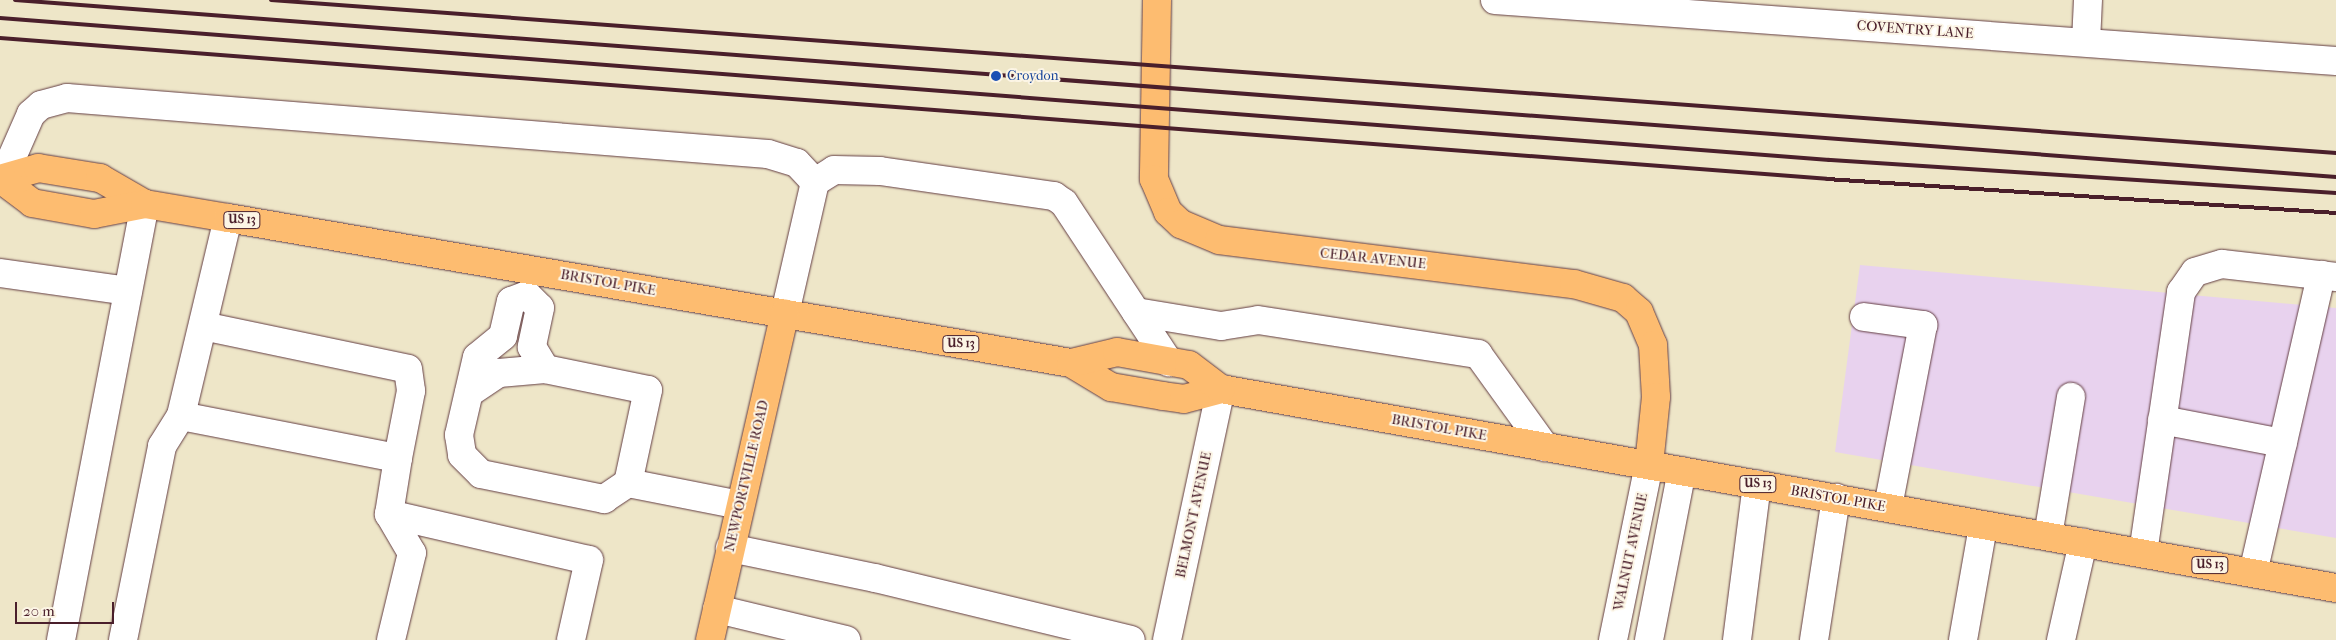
<!DOCTYPE html>
<html>
<head>
<meta charset="utf-8">
<style>
	body { margin:0 }
	#map { position:relative; width:2336px; height:640px; overflow:hidden; background:#eee6c8; font-family:"IM FELL French Canon",serif }
	div>[style] { position:absolute }
	[style*='--x'] { left:calc(var(--x)*1px); top:calc(var(--y)*1px); width:calc(var(--w)*1px); rotate:calc(var(--a)*1deg) }
	.built>* { inset:0; background:#e8d2ee }
	.roads { filter:drop-shadow(0 0 1px #633d43) drop-shadow(0 0 1px #633d43) }
	.minor>* { height:28px; margin:-14px; padding:0 14px; transform-origin:14px; border-radius:14px; background:#fff }
	.major>* { height:28px; margin:-14px; padding:0 14px; transform-origin:14px; border-radius:14px; background:#fdbc70 }
	.rail>* { height:4px; margin:-2px; padding:0 2px; transform-origin:2px; border-radius:2px; background:#4a1f2b }
	.dots>* { width:14px; height:14px; translate:-50% -50%; box-sizing:border-box; border:2px solid #fcf5e5; border-radius:50% }
	span { translate:-50% -50%; white-space:nowrap; text-align:center; line-height:1.15; -webkit-text-stroke:4px #fcf5e5; paint-order:stroke }
	.shield-label span { padding:1px 4px; background:#fcf5e5; border:1px solid; border-radius:4px; -webkit-text-stroke-width:0 }
	.shield-label { font-size:12px; color:#4a1f2b; font-weight:700 }
	.street-label { font-size:14px; color:#4a1f2b }
	.transit-label { font-size:14px; color:#164399 }
	.left { translate:0 -50%; text-align:left }
	.scale { position:absolute; left:15px; top:602px; width:99px; height:22px; box-sizing:border-box; border:2px solid #4a1f2b; border-top:0; padding-left:6px; font-size:15px; line-height:18px; white-space:nowrap; color:#4a1f2b; -webkit-text-stroke:4px #fcf5e5; paint-order:stroke }
</style>
</head>
<body>
<div id="map">
	<div class="built">
		<div style="clip-path:polygon(1860px 265px,2336px 308px,2336px 538px,1835px 452px)"></div>
	</div>
	<div class="roads">
		<div class="minor">
			<div style="--x:1495;--y:0;--w:843;--a:4.15"></div>
			<div style="--x:2086;--y:42;--w:42;--a:-87.3"></div>
			<div style="--x:2;--y:180;--w:72;--a:-66.3"></div>
			<div style="--x:31;--y:114;--w:13;--a:-42"></div>
			<div style="--x:41;--y:105;--w:27;--a:-15"></div>
			<div style="--x:67;--y:98;--w:703;--a:4.57"></div>
			<div style="--x:768;--y:154;--w:30;--a:17"></div>
			<div style="--x:797;--y:163;--w:26;--a:47"></div>
			<div style="--x:228;--y:218;--w:204;--a:103.4"></div>
			<div style="--x:181;--y:416;--w:221;--a:11"></div>
			<div style="--x:398;--y:458;--w:57;--a:99.1"></div>
			<div style="--x:389;--y:514;--w:45;--a:59.5"></div>
			<div style="--x:412;--y:553;--w:89;--a:103.6"></div>
			<div style="--x:0;--y:273;--w:129;--a:8"></div>
			<div style="--x:527;--y:295;--w:17;--a:159"></div>
			<div style="--x:511;--y:301;--w:36;--a:103"></div>
			<div style="--x:503;--y:336;--w:33;--a:141"></div>
			<div style="--x:477;--y:357;--w:80;--a:103"></div>
			<div style="--x:459;--y:435;--w:20;--a:81"></div>
			<div style="--x:462;--y:455;--w:27;--a:45"></div>
			<div style="--x:481;--y:474;--w:126;--a:11.5"></div>
			<div style="--x:604;--y:499;--w:29;--a:-34"></div>
			<div style="--x:628;--y:483;--w:114;--a:11.1"></div>
			<div style="--x:527;--y:295;--w:18;--a:45"></div>
			<div style="--x:540;--y:308;--w:40;--a:102"></div>
			<div style="--x:532;--y:347;--w:26;--a:59"></div>
			<div style="--x:1136;--y:312;--w:86;--a:9.4"></div>
			<div style="--x:1221;--y:326;--w:37;--a:-9"></div>
			<div style="--x:1258;--y:320;--w:223;--a:8.8"></div>
			<div style="--x:1478;--y:354;--w:115;--a:54.2"></div>
			<div style="--x:785;--y:313;--w:134;--a:-77.1"></div>
			<div style="--x:815;--y:182;--w:22;--a:-32"></div>
			<div style="--x:834;--y:170;--w:46;--a:1.2"></div>
			<div style="--x:880;--y:171;--w:176;--a:8.2"></div>
			<div style="--x:1054;--y:196;--w:12;--a:35"></div>
			<div style="--x:1064;--y:203;--w:191;--a:56.6"></div>
			<div style="--x:1864;--y:317;--w:60;--a:7.7"></div>
			<div style="--x:1923;--y:325;--w:185;--a:100.9"></div>
			<div style="--x:203;--y:326;--w:209;--a:11.8"></div>
			<div style="--x:408;--y:369;--w:22;--a:82"></div>
			<div style="--x:411;--y:391;--w:68;--a:101"></div>
			<div style="--x:469;--y:393;--w:36;--a:-34"></div>
			<div style="--x:499;--y:373;--w:46;--a:-5"></div>
			<div style="--x:545;--y:369;--w:105;--a:11.5"></div>
			<div style="--x:648;--y:390;--w:95;--a:102.1"></div>
			<div style="--x:2162;--y:420;--w:123;--a:10.8"></div>
			<div style="--x:389;--y:514;--w:205;--a:13"></div>
			<div style="--x:589;--y:560;--w:82;--a:102.7"></div>
			<div style="--x:2048;--y:536;--w:141;--a:-80.6"></div>
			<div style="--x:730;--y:548;--w:148;--a:11.7"></div>
			<div style="--x:875;--y:578;--w:263;--a:13.6"></div>
			<div style="--x:2143;--y:553;--w:264;--a:-81.7"></div>
			<div style="--x:2181;--y:292;--w:24;--a:-55"></div>
			<div style="--x:2195;--y:272;--w:28;--a:-17"></div>
			<div style="--x:2222;--y:264;--w:115;--a:6.5"></div>
			<div style="--x:2253;--y:573;--w:306;--a:-77.1"></div>
			<div style="--x:717;--y:609;--w:133;--a:13.5"></div>
			<div style="--x:61;--y:640;--w:444;--a:-79.1"></div>
			<div style="--x:123;--y:640;--w:198;--a:-78.6"></div>
			<div style="--x:162;--y:446;--w:36;--a:-58"></div>
			<div style="--x:1167;--y:640;--w:257;--a:-77.9"></div>
			<div style="--x:1613;--y:640;--w:179;--a:-78.4"></div>
			<div style="--x:1649;--y:640;--w:172;--a:-79"></div>
			<div style="--x:1737;--y:640;--w:157;--a:-82.7"></div>
			<div style="--x:1814;--y:640;--w:144;--a:-81.2"></div>
			<div style="--x:1963;--y:640;--w:116;--a:-80"></div>
			<div style="--x:2061;--y:640;--w:100;--a:-77.3"></div>
		</div>
		<div class="major">
			<div style="--x:1157;--y:0;--w:179;--a:91"></div>
			<div style="--x:1154;--y:179;--w:36;--a:67"></div>
			<div style="--x:1168;--y:212;--w:18;--a:43"></div>
			<div style="--x:1181;--y:224;--w:41;--a:22.8"></div>
			<div style="--x:1219;--y:240;--w:358;--a:7.1"></div>
			<div style="--x:1574;--y:284;--w:51;--a:15.9"></div>
			<div style="--x:1623;--y:298;--w:21;--a:41"></div>
			<div style="--x:1639;--y:312;--w:36;--a:67"></div>
			<div style="--x:1653;--y:345;--w:52;--a:86.7"></div>
			<div style="--x:1656;--y:397;--w:68;--a:95.9"></div>
			<div style="--x:0;--y:179;--w:40;--a:-16"></div>
			<div style="--x:38;--y:168;--w:63;--a:9.2"></div>
			<div style="--x:100;--y:178;--w:52;--a:30"></div>
			<div style="--x:2;--y:180;--w:38;--a:37"></div>
			<div style="--x:32;--y:203;--w:63;--a:10.1"></div>
			<div style="--x:94;--y:214;--w:52;--a:-11.1"></div>
			<div style="--x:145;--y:204;--w:84;--a:9.6"></div>
			<div style="--x:228;--y:218;--w:855;--a:9.76"></div>
			<div style="--x:1071;--y:363;--w:47;--a:31"></div>
			<div style="--x:1111;--y:387;--w:53;--a:9.8"></div>
			<div style="--x:1163;--y:396;--w:21;--a:8"></div>
			<div style="--x:1184;--y:399;--w:38;--a:-15"></div>
			<div style="--x:1221;--y:389;--w:1133;--a:10.12"></div>
			<div style="--x:1071;--y:363;--w:47;--a:-13.4"></div>
			<div style="--x:1117;--y:352;--w:73;--a:10.2"></div>
			<div style="--x:1189;--y:365;--w:40;--a:37"></div>
			<div style="--x:710;--y:640;--w:335;--a:-77.1"></div>
		</div>
	</div>
	<div class="rail">
		<div style="--x:15;--y:0;--w:2328;--a:4.36"></div>
		<div style="--x:271;--y:0;--w:2071;--a:4.24"></div>
		<div style="--x:0;--y:18;--w:1835;--a:4.44"></div>
		<div style="--x:1829;--y:160;--w:508;--a:3.72"></div>
		<div style="--x:0;--y:38;--w:1832;--a:4.41"></div>
		<div style="--x:1827;--y:179;--w:510;--a:3.82"></div>
	</div>
	<div class="dots">
		<div style="left:996px;top:76px;background:#1a4fb4"></div>
	</div>
	<div class="shield-label">
		<span style="left:242px;top:220px">US 13</span>
		<span style="left:961px;top:344px">US 13</span>
		<span style="left:1758px;top:484px">US 13</span>
		<span style="left:2210px;top:565px">US 13</span>
	</div>
	<div class="street-label">
		<span style="left:1915px;top:30px;rotate:4deg">COVENTRY LANE</span>
		<span style="left:1373px;top:259px;rotate:6deg">CEDAR AVENUE</span>
		<span style="left:608px;top:283px;rotate:10deg">BRISTOL PIKE</span>
		<span style="left:1439px;top:428px;rotate:10deg">BRISTOL PIKE</span>
		<span style="left:747px;top:476px;rotate:-77deg">NEWPORTVILLE ROAD</span>
		<span style="left:1838px;top:499px;rotate:10deg">BRISTOL PIKE</span>
		<span style="left:1194px;top:515px;rotate:-78deg">BELMONT AVENUE</span>
		<span style="left:1631px;top:552px;rotate:-78deg">WALNUT AVENUE</span>
	</div>
	<div class="transit-label">
		<span class="left" style="left:1007px;top:76px">Croydon</span>
	</div>
	<div class="scale">20 m</div>
</div>
</body>
</html>
